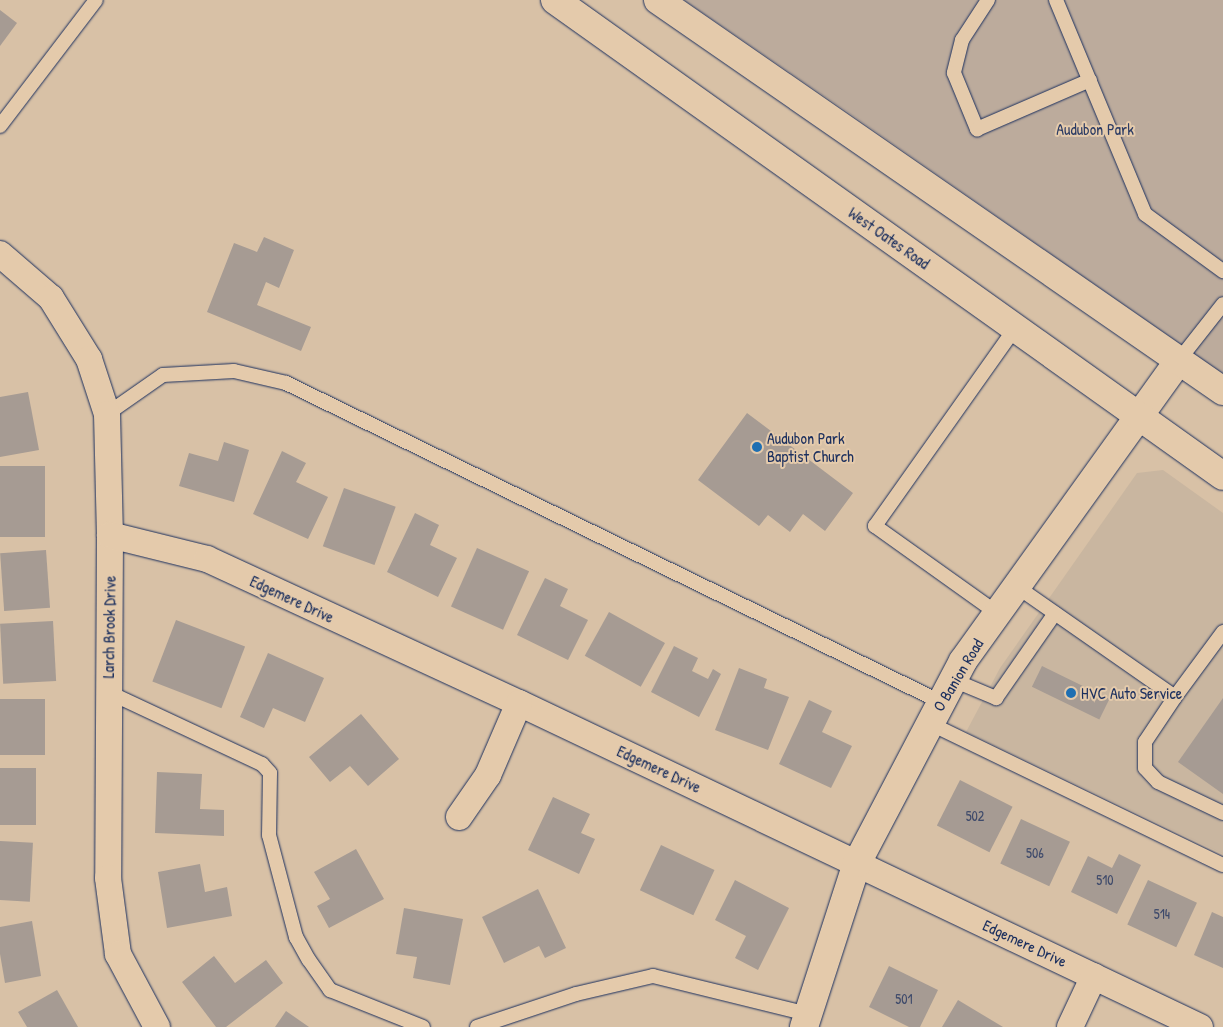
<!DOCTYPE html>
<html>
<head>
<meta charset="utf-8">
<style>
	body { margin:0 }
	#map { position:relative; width:1223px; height:1027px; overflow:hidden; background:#d8c1a6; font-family:"Patrick Hand",sans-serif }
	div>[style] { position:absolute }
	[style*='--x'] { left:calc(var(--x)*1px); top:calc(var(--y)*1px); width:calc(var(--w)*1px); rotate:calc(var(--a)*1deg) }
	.built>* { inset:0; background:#c9b6a0 }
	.green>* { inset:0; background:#bcab9c }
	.building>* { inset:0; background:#a69b93; transform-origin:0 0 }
	.roads { filter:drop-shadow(0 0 1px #1b2f5e) drop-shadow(0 0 1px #1b2f5e) }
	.service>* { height:14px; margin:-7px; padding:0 7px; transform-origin:7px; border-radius:7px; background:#e4caab }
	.minor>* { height:26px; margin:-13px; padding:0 13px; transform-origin:13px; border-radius:13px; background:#e4caab }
	.tertiary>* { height:28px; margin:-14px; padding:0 14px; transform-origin:14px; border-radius:14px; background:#e4caab }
	.secondary>* { height:28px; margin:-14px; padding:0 14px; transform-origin:14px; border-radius:14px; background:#e4caab }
	.dots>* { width:14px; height:14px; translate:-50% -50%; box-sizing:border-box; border:2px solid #e4caab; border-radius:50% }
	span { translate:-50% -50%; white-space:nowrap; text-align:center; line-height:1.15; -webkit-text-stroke:4px #e4caab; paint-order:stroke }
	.number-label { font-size:14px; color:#3e4a6b }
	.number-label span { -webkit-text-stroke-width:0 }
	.park-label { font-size:16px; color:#2b3b64 }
	.street-label { font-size:16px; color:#1b2f5e }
	.poi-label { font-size:16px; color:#1b2f5e }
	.left { translate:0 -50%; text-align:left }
</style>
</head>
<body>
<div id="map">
	<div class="built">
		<div style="clip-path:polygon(1163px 470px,1223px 513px,1223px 854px,966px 732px,1000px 668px,1137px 473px)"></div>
	</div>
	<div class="green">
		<div style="clip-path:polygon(684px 0,1223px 0,1223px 374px,849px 113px)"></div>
	</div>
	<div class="building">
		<div style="clip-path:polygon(0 10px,17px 23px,0 46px)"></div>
		<div style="clip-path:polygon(264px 237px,294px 250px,279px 288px,266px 282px,257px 305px,311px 327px,301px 351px,207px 312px,234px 243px,257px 252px)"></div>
		<div style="clip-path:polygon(28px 392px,39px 450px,0 457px,0 397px)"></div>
		<div style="clip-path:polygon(747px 413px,853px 493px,825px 531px,803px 514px,790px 532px,768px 515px,759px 526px,698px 480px)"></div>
		<div style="clip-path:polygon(224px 442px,249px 450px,234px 502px,179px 486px,189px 453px,218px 461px)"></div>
		<div style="clip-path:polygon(282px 451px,306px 463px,296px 482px,328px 497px,308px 539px,253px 514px)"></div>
		<div style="left:0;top:466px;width:45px;height:71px"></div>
		<div style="left:344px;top:488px;width:55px;height:62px;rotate:20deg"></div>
		<div style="clip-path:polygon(415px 513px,439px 525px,430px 545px,457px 558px,438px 597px,387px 572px)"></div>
		<div style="left:477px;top:548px;width:57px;height:64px;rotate:24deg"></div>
		<div style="left:46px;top:550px;width:58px;height:46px;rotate:86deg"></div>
		<div style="clip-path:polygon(545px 578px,568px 589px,560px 606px,588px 620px,568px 660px,517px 635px)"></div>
		<div style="left:609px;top:612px;width:64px;height:50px;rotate:29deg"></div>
		<div style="left:176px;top:620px;width:74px;height:66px;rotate:21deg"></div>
		<div style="left:53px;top:621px;width:60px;height:53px;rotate:87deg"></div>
		<div style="clip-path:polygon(674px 646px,698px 658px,692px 671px,708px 679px,713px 669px,721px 674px,699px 717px,651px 692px)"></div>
		<div style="clip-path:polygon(268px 653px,324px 678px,305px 722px,273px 708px,264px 728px,240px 717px)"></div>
		<div style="left:1042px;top:666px;width:75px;height:23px;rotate:26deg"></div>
		<div style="clip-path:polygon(739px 668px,767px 679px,764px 688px,789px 697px,768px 750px,715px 730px)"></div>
		<div style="clip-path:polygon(1223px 698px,1223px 794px,1178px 762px)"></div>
		<div style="left:0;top:699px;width:45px;height:56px"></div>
		<div style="clip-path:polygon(809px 700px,832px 711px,822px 732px,852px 746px,831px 788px,779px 764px)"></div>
		<div style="clip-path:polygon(361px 714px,399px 759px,368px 786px,350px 766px,330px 782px,309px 757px)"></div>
		<div style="left:0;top:768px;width:36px;height:57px"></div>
		<div style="clip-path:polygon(157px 772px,202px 774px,200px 809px,224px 810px,224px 836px,155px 833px)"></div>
		<div style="left:960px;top:780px;width:59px;height:51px;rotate:27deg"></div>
		<div style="clip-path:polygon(553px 797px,590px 814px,581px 833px,595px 839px,579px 874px,528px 850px)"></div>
		<div style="left:1021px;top:819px;width:54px;height:49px;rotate:25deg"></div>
		<div style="left:0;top:841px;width:33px;height:59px;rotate:3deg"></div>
		<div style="left:661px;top:845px;width:59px;height:50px;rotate:25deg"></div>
		<div style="clip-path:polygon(356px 849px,384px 899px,329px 928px,317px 906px,330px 899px,314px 872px)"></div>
		<div style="clip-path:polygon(1119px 854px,1141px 865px,1117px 914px,1071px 892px,1088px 856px,1112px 868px)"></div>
		<div style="clip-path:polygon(200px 864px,205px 892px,227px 887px,232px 916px,167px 928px,158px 872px)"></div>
		<div style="clip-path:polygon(735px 880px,789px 908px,758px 970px,735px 958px,746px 936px,715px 920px)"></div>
		<div style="left:1148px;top:880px;width:54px;height:49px;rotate:25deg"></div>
		<div style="clip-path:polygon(538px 889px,566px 948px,545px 958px,539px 946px,504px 963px,482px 917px)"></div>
		<div style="clip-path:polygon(404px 908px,463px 919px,450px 985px,413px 978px,417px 957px,396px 954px)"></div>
		<div style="clip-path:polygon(1212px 912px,1223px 917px,1223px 968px,1194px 955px)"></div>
		<div style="clip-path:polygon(32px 921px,41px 976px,5px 983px,0 954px,0 927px)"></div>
		<div style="clip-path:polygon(214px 956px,235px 983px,266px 960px,283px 983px,226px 1027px,216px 1027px,182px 982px)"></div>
		<div style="clip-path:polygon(889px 966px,938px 990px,920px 1027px,909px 1027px,869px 1007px)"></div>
		<div style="clip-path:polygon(57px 990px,78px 1027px,27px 1027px,18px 1012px)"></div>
		<div style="clip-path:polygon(958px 1000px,1003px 1027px,942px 1027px)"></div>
		<div style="clip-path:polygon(286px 1011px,309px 1027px,275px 1027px)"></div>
	</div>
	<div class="roads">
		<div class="service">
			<div style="--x:988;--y:0;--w:48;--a:123"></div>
			<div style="--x:962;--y:40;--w:34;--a:104"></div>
			<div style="--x:954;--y:73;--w:61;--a:67.7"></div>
			<div style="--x:977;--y:129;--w:123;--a:-23.4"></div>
			<div style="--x:1056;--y:0;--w:232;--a:67.4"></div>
			<div style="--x:1145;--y:214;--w:97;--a:36.2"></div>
			<div style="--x:0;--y:126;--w:158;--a:-52.7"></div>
			<div style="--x:1179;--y:360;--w:71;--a:-51.8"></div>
			<div style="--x:107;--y:414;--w:68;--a:-34.9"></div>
			<div style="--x:163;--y:375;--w:71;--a:-3.2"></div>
			<div style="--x:234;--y:371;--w:53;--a:13"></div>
			<div style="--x:286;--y:383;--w:729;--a:25.97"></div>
			<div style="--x:1016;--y:586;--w:194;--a:34.9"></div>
			<div style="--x:1175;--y:697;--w:81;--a:-53.6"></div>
			<div style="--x:997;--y:613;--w:150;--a:-144.5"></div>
			<div style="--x:875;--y:526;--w:242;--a:-54.7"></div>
			<div style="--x:953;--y:680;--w:47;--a:22.7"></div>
			<div style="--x:996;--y:698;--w:103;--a:-55.2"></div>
			<div style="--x:108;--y:692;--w:170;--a:25.1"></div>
			<div style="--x:262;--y:764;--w:12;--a:48"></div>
			<div style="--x:270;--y:773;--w:62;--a:90.9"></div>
			<div style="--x:269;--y:835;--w:106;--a:75.2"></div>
			<div style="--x:296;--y:937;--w:26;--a:61"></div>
			<div style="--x:309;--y:960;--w:37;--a:55"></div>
			<div style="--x:330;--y:990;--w:100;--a:21.7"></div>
			<div style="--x:1175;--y:697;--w:54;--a:123.7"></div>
			<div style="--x:1145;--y:742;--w:26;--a:90"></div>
			<div style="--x:1145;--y:768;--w:19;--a:47"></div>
			<div style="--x:1158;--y:782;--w:72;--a:25.5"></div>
			<div style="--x:929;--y:723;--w:326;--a:25.8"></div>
			<div style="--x:477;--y:1027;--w:104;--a:-18.4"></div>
			<div style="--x:576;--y:994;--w:79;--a:-13.2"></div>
			<div style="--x:653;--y:976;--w:160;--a:13.8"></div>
		</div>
		<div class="minor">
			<div style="--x:0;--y:254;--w:67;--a:40.8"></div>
			<div style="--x:51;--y:298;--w:72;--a:58.1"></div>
			<div style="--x:89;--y:359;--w:58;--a:71.9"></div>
			<div style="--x:107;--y:414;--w:121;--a:88.6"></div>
			<div style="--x:110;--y:535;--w:343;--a:90.3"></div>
			<div style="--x:108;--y:878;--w:77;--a:82.5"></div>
			<div style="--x:118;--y:954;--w:83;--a:61.9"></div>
			<div style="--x:110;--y:535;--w:100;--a:13.9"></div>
			<div style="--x:207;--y:559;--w:344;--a:24.8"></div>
			<div style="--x:519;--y:703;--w:754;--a:25.44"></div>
			<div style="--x:459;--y:817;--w:51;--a:-55.4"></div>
			<div style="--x:488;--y:775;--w:78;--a:-66.7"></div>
			<div style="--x:1070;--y:1027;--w:56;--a:-64.8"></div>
		</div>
		<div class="tertiary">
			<div style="--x:804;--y:1027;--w:172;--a:-72.1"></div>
			<div style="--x:857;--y:863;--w:228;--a:-62.3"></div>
			<div style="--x:963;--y:661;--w:370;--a:-54.3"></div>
		</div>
		<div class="secondary">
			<div style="--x:555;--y:0;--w:820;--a:35.47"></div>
			<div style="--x:658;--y:0;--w:687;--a:34.68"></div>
		</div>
	</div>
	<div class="dots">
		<div style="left:757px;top:447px;background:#1f6fb2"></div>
		<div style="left:1071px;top:693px;background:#1f6fb2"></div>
	</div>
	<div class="number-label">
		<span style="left:975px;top:816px">502</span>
		<span style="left:1035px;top:853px">506</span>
		<span style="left:1105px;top:880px">510</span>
		<span style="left:1162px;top:914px">514</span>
		<span style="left:904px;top:999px">501</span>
	</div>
	<div class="park-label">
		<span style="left:1095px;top:129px">Audubon Park</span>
	</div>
	<div class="street-label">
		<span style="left:889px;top:238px;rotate:35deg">West Oates Road</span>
		<span style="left:292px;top:599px;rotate:25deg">Edgemere Drive</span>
		<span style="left:109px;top:627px;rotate:-89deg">Larch Brook Drive</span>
		<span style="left:958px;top:675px;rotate:-59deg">O Banion Road</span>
		<span style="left:659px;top:769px;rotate:25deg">Edgemere Drive</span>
		<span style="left:1025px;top:943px;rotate:25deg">Edgemere Drive</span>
	</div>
	<div class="poi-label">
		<span class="left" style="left:767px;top:447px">Audubon Park<br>Baptist Church</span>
		<span class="left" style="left:1081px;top:693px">HVC Auto Service</span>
	</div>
</div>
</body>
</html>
